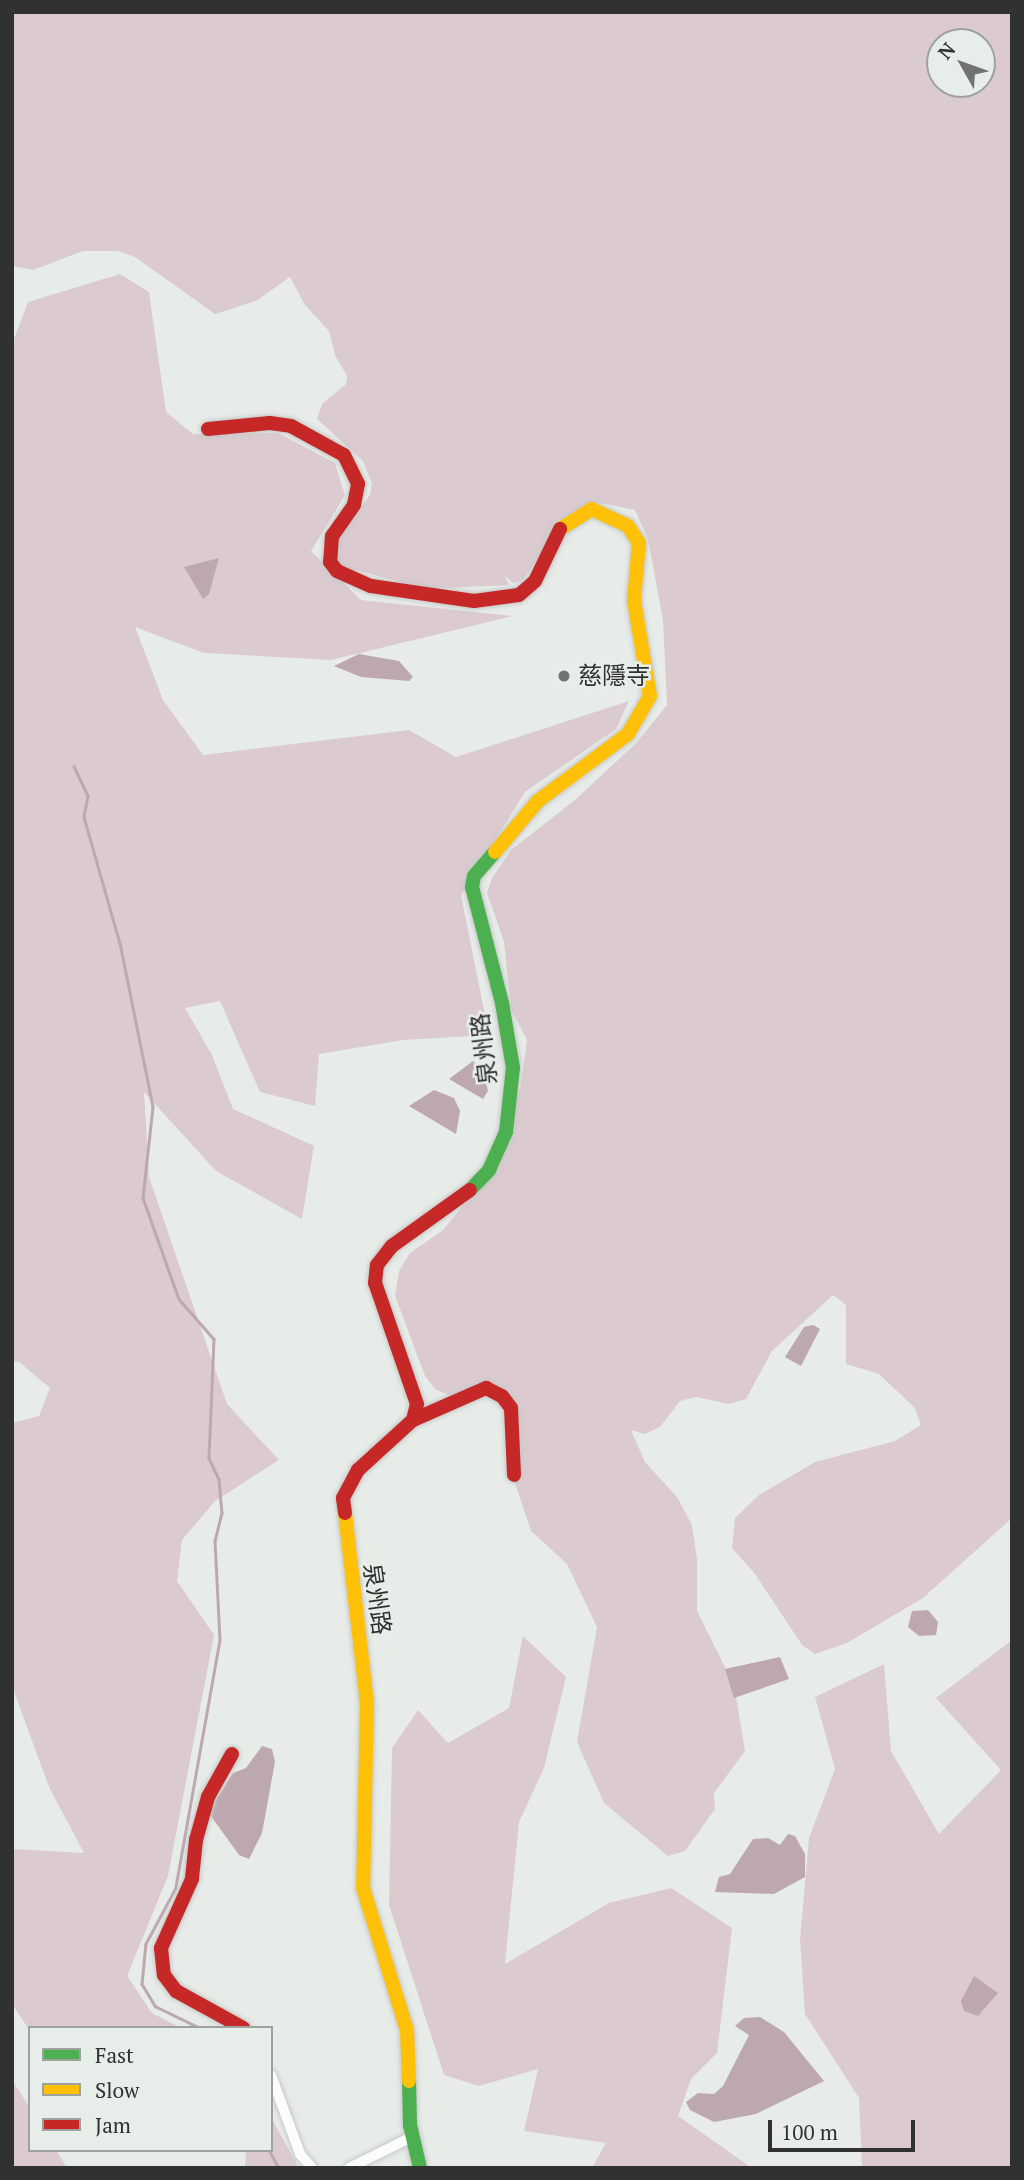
<!DOCTYPE html>
<html>
<head>
<meta charset="utf-8">
<style>
	body { margin:0 }
	#map { position:relative; width:1024px; height:2180px; overflow:hidden; background:#e8ece9; font-family:"PT Serif","Noto Sans TC",serif }
	div>[style] { position:absolute }
	[style*='--x'] { left:calc(var(--x)*1px); top:calc(var(--y)*1px); width:calc(var(--w)*1px); rotate:calc(var(--a)*1deg) }
	.green>* { inset:0; background:#dbcbd0 }
	.water>* { inset:0; background:#bda8af }
	.stream>* { height:2.5px; margin:-1.25px; padding:0 1.25px; transform-origin:1.25px; border-radius:1.25px; background:#bda8af }
	.roads { filter:drop-shadow(0 0 2px #c5c8c6) drop-shadow(0 0 2px #c5c8c6) }
	.street>* { height:10px; margin:-5px; padding:0 5px; transform-origin:5px; border-radius:5px; background:#fcfcfc }
	.fast>* { height:14px; margin:-7px; padding:0 7px; transform-origin:7px; border-radius:7px; background:#4caf50 }
	.slow>* { height:14px; margin:-7px; padding:0 7px; transform-origin:7px; border-radius:7px; background:#ffc107 }
	.jam>* { height:14px; margin:-7px; padding:0 7px; transform-origin:7px; border-radius:7px; background:#c62828 }
	.dots>* { width:19px; height:19px; translate:-50% -50%; box-sizing:border-box; border:4px solid #e7ede8; border-radius:50% }
	span { translate:-50% -50%; white-space:nowrap; text-align:center; line-height:1.15; -webkit-text-stroke:5px #e7ede8; paint-order:stroke }
	.poi-label { font-size:24px; color:#303230 }
	.left { translate:0 -50%; text-align:left }
	.street-label { font-size:24px; color:#303230 }
	.frame { position:absolute; inset:0; border:14px solid #303230; pointer-events:none }
	.legend { position:absolute; left:28px; top:2026px; width:245px; height:126px; box-sizing:border-box; background:#e7ede8; border:2px solid #9ea29e; margin:0; padding:9px 12px; list-style:none; font-size:21px; color:#303230 }
	.legend li { display:flex; align-items:center; gap:14px; height:35px }
	.legend b { width:35px; border:2px solid #9ea29e }
	.north { position:absolute; left:926px; top:28px; width:70px; height:70px; box-sizing:border-box; background:#e7ede8; border:2px solid #9ea29e; border-radius:50%; rotate:310deg; font-size:19px; font-weight:700; line-height:28px; text-align:center; color:#303230 }
	.north::after { content:''; display:block; margin:auto; width:24px; height:32px; background:#707371; clip-path:polygon(50% 0,100% 100%,50% 72%,0 100%) }
	.scale { position:absolute; left:768px; top:2120px; width:147px; height:32px; box-sizing:border-box; border:4px solid #303230; border-top:0; padding-left:9px; font-size:21px; line-height:24px; white-space:nowrap; color:#303230; -webkit-text-stroke:5px #e7ede8; paint-order:stroke }
</style>
</head>
<body>
<div id="map">
	<div class="green">
		<div style="clip-path:polygon(evenodd,12px 12px,1012px 12px,1012px 1518px,923px 1598px,847px 1643px,815px 1654px,802px 1645px,755px 1574px,732px 1548px,735px 1518px,759px 1495px,815px 1462px,895px 1441px,921px 1425px,915px 1408px,879px 1374px,846px 1364px,846px 1305px,833px 1295px,772px 1351px,746px 1399px,729px 1404px,696px 1397px,680px 1401px,660px 1427px,645px 1434px,631px 1430px,645px 1462px,677px 1497px,692px 1525px,697px 1560px,697px 1611px,734px 1685px,745px 1751px,714px 1793px,715px 1809px,685px 1851px,668px 1856px,604px 1803px,577px 1742px,597px 1627px,567px 1564px,531px 1531px,515px 1483px,517px 1420px,499px 1393px,451px 1396px,436px 1390px,425px 1376px,395px 1296px,399px 1271px,410px 1253px,443px 1230px,474px 1192px,520px 1090px,527px 1040px,511px 1009px,504px 942px,487px 893px,492px 878px,511px 850px,576px 799px,636px 743px,667px 705px,663px 620px,648px 539px,635px 510px,601px 503px,584px 506px,547px 546px,522px 581px,513px 583px,505px 576px,509px 585px,426px 589px,356px 570px,352px 575px,335px 562px,331px 550px,370px 495px,372px 484px,363px 461px,317px 419px,322px 404px,346px 384px,347px 376px,335px 355px,329px 331px,305px 305px,290px 277px,256px 301px,215px 314px,135px 257px,118px 251px,83px 251px,33px 270px,12px 266px,12px 12px,940px 42px,982px 42px,982px 84px,940px 84px,940px 42px)"></div>
		<div style="clip-path:polygon(120px 274px,149px 292px,166px 412px,193px 434px,278px 433px,335px 463px,345px 495px,311px 551px,361px 600px,513px 616px,331px 660px,204px 653px,135px 627px,163px 700px,203px 755px,409px 730px,456px 757px,629px 701px,616px 729px,525px 792px,461px 895px,489px 1035px,403px 1040px,319px 1054px,315px 1106px,260px 1092px,220px 1001px,185px 1008px,212px 1055px,233px 1109px,314px 1146px,302px 1219px,216px 1171px,144px 1092px,149px 1177px,227px 1404px,279px 1460px,215px 1501px,182px 1540px,177px 1581px,214px 1635px,168px 1876px,127px 1976px,152px 2013px,181px 2028px,30px 2031px,12px 2004px,12px 1849px,84px 1853px,49px 1787px,12px 1686px,12px 1423px,39px 1416px,50px 1388px,19px 1362px,12px 1361px,12px 344px,28px 302px)"></div>
		<div style="clip-path:polygon(523px 1636px,566px 1677px,544px 1768px,519px 1822px,505px 1964px,609px 1903px,671px 1888px,732px 1928px,717px 2053px,691px 2079px,678px 2116px,752px 2168px,592px 2168px,606px 2143px,524px 2131px,538px 2069px,479px 2086px,444px 2075px,389px 1905px,392px 1748px,418px 1710px,448px 1743px,509px 1708px)"></div>
		<div style="clip-path:polygon(1012px 1640px,1012px 2168px,862px 2168px,859px 2098px,805px 2014px,800px 1940px,809px 1838px,835px 1769px,815px 1697px,884px 1664px,891px 1751px,939px 1834px,1001px 1770px,936px 1698px)"></div>
		<div style="clip-path:polygon(12px 2080px,30px 2108px,30px 2150px,56px 2150px,67px 2168px,12px 2168px)"></div>
		<div style="clip-path:polygon(273px 2121px,299px 2168px,245px 2168px,246px 2150px,271px 2150px)"></div>
	</div>
	<div class="water">
		<div style="clip-path:polygon(219px 558px,209px 594px,203px 599px,184px 567px)"></div>
		<div style="clip-path:polygon(359px 654px,399px 661px,413px 677px,409px 681px,361px 677px,334px 666px)"></div>
		<div style="clip-path:polygon(473px 1061px,484px 1074px,488px 1091px,483px 1099px,449px 1079px)"></div>
		<div style="clip-path:polygon(434px 1090px,454px 1098px,460px 1111px,456px 1134px,409px 1106px)"></div>
		<div style="clip-path:polygon(813px 1325px,820px 1329px,801px 1366px,785px 1357px,804px 1327px)"></div>
		<div style="clip-path:polygon(928px 1610px,938px 1622px,936px 1635px,919px 1636px,908px 1627px,912px 1611px)"></div>
		<div style="clip-path:polygon(780px 1657px,789px 1679px,734px 1698px,725px 1669px)"></div>
		<div style="clip-path:polygon(262px 1746px,272px 1749px,275px 1762px,262px 1833px,249px 1859px,239px 1855px,208px 1812px,233px 1773px,246px 1768px)"></div>
		<div style="clip-path:polygon(788px 1834px,795px 1836px,805px 1854px,805px 1877px,774px 1894px,715px 1892px,719px 1877px,730px 1874px,753px 1839px,768px 1838px,780px 1845px)"></div>
		<div style="clip-path:polygon(974px 1976px,998px 1993px,978px 2016px,964px 2011px,961px 2001px)"></div>
		<div style="clip-path:polygon(760px 2017px,784px 2032px,824px 2081px,756px 2114px,714px 2122px,690px 2110px,686px 2102px,698px 2093px,714px 2094px,723px 2086px,749px 2035px,735px 2026px,744px 2018px)"></div>
	</div>
	<div class="stream">
		<div style="--x:74;--y:766;--w:33;--a:65"></div>
		<div style="--x:88;--y:796;--w:21;--a:101"></div>
		<div style="--x:84;--y:817;--w:131;--a:74.1"></div>
		<div style="--x:120;--y:943;--w:167;--a:78.6"></div>
		<div style="--x:153;--y:1107;--w:92;--a:96.3"></div>
		<div style="--x:143;--y:1198;--w:107;--a:70.4"></div>
		<div style="--x:179;--y:1299;--w:53;--a:48.8"></div>
		<div style="--x:214;--y:1339;--w:119;--a:92.4"></div>
		<div style="--x:209;--y:1458;--w:23;--a:65"></div>
		<div style="--x:219;--y:1479;--w:34;--a:85"></div>
		<div style="--x:222;--y:1513;--w:29;--a:104"></div>
		<div style="--x:215;--y:1541;--w:99;--a:87.1"></div>
		<div style="--x:220;--y:1640;--w:252;--a:100.1"></div>
		<div style="--x:176;--y:1888;--w:64;--a:118.2"></div>
		<div style="--x:146;--y:1944;--w:40;--a:95.7"></div>
		<div style="--x:142;--y:1984;--w:26;--a:59"></div>
		<div style="--x:155;--y:2006;--w:50;--a:26.1"></div>
		<div style="--x:269;--y:2150;--w:21;--a:61"></div>
	</div>
	<div class="roads">
		<div class="street">
			<div style="--x:271;--y:2075;--w:84;--a:69.8"></div>
			<div style="--x:300;--y:2154;--w:18;--a:49"></div>
			<div style="--x:349;--y:2168;--w:70;--a:-26.2"></div>
		</div>
		<div class="fast">
			<div style="--x:470;--y:1190;--w:28;--a:-46"></div>
			<div style="--x:489;--y:1170;--w:42;--a:-65.9"></div>
			<div style="--x:506;--y:1132;--w:64;--a:-83.8"></div>
			<div style="--x:513;--y:1068;--w:66;--a:-99.6"></div>
			<div style="--x:502;--y:1003;--w:120;--a:-104.5"></div>
			<div style="--x:472;--y:887;--w:11;--a:-80"></div>
			<div style="--x:474;--y:876;--w:32;--a:-49"></div>
			<div style="--x:409;--y:2081;--w:44;--a:88.7"></div>
			<div style="--x:410;--y:2125;--w:44;--a:76.9"></div>
		</div>
		<div class="slow">
			<div style="--x:495;--y:852;--w:67;--a:-49.9"></div>
			<div style="--x:538;--y:801;--w:112;--a:-36.7"></div>
			<div style="--x:628;--y:734;--w:44;--a:-59.9"></div>
			<div style="--x:650;--y:696;--w:97;--a:-99.5"></div>
			<div style="--x:634;--y:600;--w:57;--a:-85"></div>
			<div style="--x:639;--y:543;--w:20;--a:-123"></div>
			<div style="--x:628;--y:526;--w:40;--a:-155"></div>
			<div style="--x:592;--y:509;--w:38;--a:148"></div>
			<div style="--x:345;--y:1513;--w:191;--a:83.4"></div>
			<div style="--x:367;--y:1703;--w:185;--a:91.2"></div>
			<div style="--x:363;--y:1888;--w:149;--a:72.8"></div>
			<div style="--x:407;--y:2030;--w:51;--a:87.8"></div>
		</div>
		<div class="jam">
			<div style="--x:208;--y:429;--w:62;--a:-5.5"></div>
			<div style="--x:270;--y:423;--w:21;--a:8"></div>
			<div style="--x:291;--y:426;--w:60;--a:28.7"></div>
			<div style="--x:344;--y:455;--w:32;--a:64"></div>
			<div style="--x:358;--y:484;--w:21;--a:101"></div>
			<div style="--x:354;--y:505;--w:38;--a:125"></div>
			<div style="--x:332;--y:536;--w:26;--a:94"></div>
			<div style="--x:330;--y:562;--w:11;--a:52"></div>
			<div style="--x:337;--y:571;--w:37;--a:24"></div>
			<div style="--x:371;--y:586;--w:104;--a:8.3"></div>
			<div style="--x:474;--y:601;--w:45;--a:-7.6"></div>
			<div style="--x:519;--y:595;--w:21;--a:-41"></div>
			<div style="--x:535;--y:581;--w:58;--a:-64.3"></div>
			<div style="--x:413;--y:1420;--w:80;--a:-23.7"></div>
			<div style="--x:486;--y:1388;--w:18;--a:27"></div>
			<div style="--x:502;--y:1396;--w:15;--a:53"></div>
			<div style="--x:511;--y:1408;--w:67;--a:87.4"></div>
			<div style="--x:345;--y:1513;--w:15;--a:-98"></div>
			<div style="--x:343;--y:1498;--w:32;--a:-62"></div>
			<div style="--x:358;--y:1470;--w:74;--a:-42.3"></div>
			<div style="--x:413;--y:1420;--w:16;--a:-76"></div>
			<div style="--x:417;--y:1404;--w:128;--a:-109.1"></div>
			<div style="--x:375;--y:1283;--w:18;--a:-84"></div>
			<div style="--x:377;--y:1265;--w:24;--a:-52"></div>
			<div style="--x:392;--y:1246;--w:96;--a:-35.7"></div>
			<div style="--x:232;--y:1754;--w:49;--a:119.2"></div>
			<div style="--x:208;--y:1797;--w:45;--a:105.6"></div>
			<div style="--x:196;--y:1840;--w:39;--a:96"></div>
			<div style="--x:192;--y:1879;--w:76;--a:114.2"></div>
			<div style="--x:161;--y:1948;--w:27;--a:84"></div>
			<div style="--x:164;--y:1975;--w:20;--a:53"></div>
			<div style="--x:176;--y:1991;--w:77;--a:28.9"></div>
		</div>
	</div>
	<div class="dots">
		<div style="left:564px;top:676px;background:#707371"></div>
	</div>
	<div class="poi-label">
		<span class="left" style="left:578px;top:676px">慈隱寺</span>
	</div>
	<div class="street-label">
		<span style="left:484px;top:1049px;rotate:-97deg">泉州路</span>
		<span style="left:377px;top:1599px;rotate:82deg">泉州路</span>
	</div>
	<div class="frame"></div>
	<ul class="legend">
	<li><b style="height:9px;background:#4caf50"></b>Fast</li>
	<li><b style="height:9px;background:#ffc107"></b>Slow</li>
	<li><b style="height:9px;background:#c62828"></b>Jam</li>
	</ul>
	<div class="north">N</div>
	<div class="scale">100 m</div>
</div>
</body>
</html>
